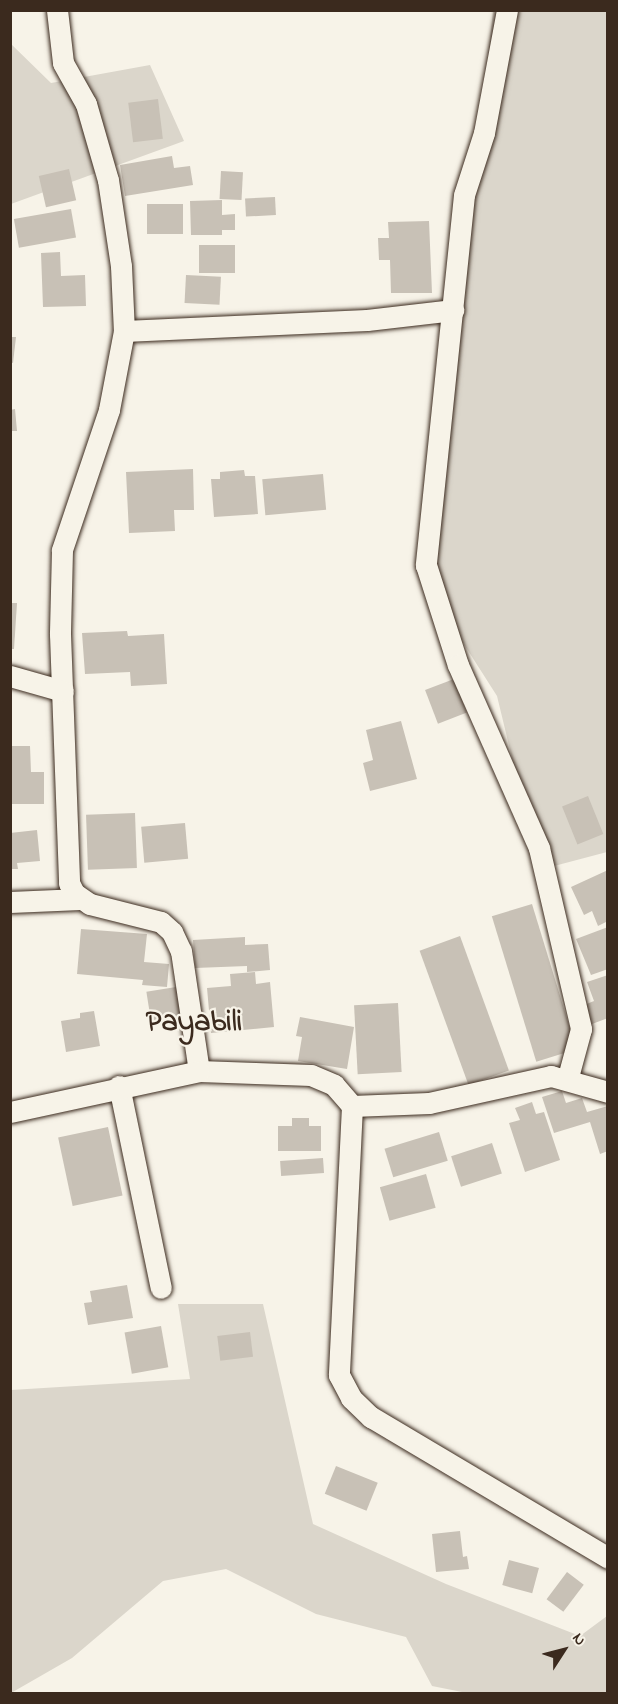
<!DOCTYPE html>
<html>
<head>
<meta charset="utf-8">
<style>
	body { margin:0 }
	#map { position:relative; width:618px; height:1704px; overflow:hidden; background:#f7f3e8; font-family:"Indie Flower",sans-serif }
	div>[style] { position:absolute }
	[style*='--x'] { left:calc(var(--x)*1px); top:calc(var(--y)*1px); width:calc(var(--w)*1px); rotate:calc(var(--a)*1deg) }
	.green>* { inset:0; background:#dbd6cb }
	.building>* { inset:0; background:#c8c1b6; transform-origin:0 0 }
	.roads { filter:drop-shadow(0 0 2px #3b2a1e) drop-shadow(0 0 2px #3b2a1e) }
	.street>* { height:21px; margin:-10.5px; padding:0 10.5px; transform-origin:10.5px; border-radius:10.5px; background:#f7f3e8 }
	span { translate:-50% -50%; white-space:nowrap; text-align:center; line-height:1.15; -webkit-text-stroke:4.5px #f7f3e8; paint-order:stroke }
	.quarter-label { font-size:30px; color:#3b2a1e; font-weight:700 }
	.frame { position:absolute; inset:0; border:12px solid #3b2a1e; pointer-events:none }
	.north { position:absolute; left:534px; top:1620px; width:60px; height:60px; -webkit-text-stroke:4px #f7f3e8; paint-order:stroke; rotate:54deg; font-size:16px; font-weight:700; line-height:24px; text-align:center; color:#3b2a1e }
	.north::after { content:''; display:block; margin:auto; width:21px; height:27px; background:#3b2a1e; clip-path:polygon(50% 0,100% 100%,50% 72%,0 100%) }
</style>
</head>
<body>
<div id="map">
	<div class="green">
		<div style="clip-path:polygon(493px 11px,607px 11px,607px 852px,539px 870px,497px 696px,430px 591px)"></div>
		<div style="clip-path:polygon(10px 43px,51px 83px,150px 65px,184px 141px,11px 204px)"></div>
		<div style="clip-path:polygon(178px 1304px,263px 1304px,313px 1524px,446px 1584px,580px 1636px,607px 1616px,607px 1693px,467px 1693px,432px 1686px,406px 1637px,316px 1614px,226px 1569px,163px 1581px,72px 1658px,11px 1693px,11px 1390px,190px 1379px)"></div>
	</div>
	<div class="building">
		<div style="left:158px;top:99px;width:40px;height:30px;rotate:83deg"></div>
		<div style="clip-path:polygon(172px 156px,174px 168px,190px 166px,193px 185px,125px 196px,120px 165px)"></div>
		<div style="left:69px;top:169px;width:32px;height:31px;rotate:77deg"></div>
		<div style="left:221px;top:171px;width:22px;height:28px;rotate:3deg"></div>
		<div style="left:275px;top:197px;width:18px;height:30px;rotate:87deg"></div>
		<div style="clip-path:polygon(222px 200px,222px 215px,235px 214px,235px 230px,222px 230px,222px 235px,191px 235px,190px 201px)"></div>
		<div style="left:147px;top:204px;width:36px;height:30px"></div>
		<div style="left:71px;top:209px;width:29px;height:58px;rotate:80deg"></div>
		<div style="clip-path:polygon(429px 221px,432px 293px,391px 293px,390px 260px,379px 260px,378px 238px,389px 238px,388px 222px)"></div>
		<div style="left:199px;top:245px;width:36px;height:28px"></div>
		<div style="clip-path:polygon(60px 252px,61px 276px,85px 275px,86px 306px,43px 307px,41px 253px)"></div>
		<div style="left:186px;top:275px;width:35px;height:28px;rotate:3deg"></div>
		<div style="clip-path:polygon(10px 337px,16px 337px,13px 363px,10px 362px)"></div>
		<div style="clip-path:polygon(15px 409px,17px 431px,10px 431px,10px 410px)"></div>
		<div style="clip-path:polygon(193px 469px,194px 510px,174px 510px,175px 531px,129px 533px,126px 472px)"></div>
		<div style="clip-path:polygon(244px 470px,245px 476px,255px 476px,258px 514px,214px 517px,211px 479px,220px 479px,220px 472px)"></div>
		<div style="left:323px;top:474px;width:36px;height:61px;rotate:85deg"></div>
		<div style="clip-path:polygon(10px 603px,17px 603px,14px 649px,10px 649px)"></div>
		<div style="clip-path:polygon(127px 631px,128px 636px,164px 634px,167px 684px,131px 686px,130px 672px,85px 674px,82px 633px)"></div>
		<div style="left:454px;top:679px;width:36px;height:31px;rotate:69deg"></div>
		<div style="clip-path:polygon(401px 721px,417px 779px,370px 791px,363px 763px,373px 760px,366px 730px)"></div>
		<div style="clip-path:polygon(10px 746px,30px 746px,31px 772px,44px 772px,44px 804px,10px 804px)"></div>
		<div style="left:588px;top:796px;width:41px;height:28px;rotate:68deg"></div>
		<div style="left:135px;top:813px;width:55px;height:49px;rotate:88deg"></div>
		<div style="left:185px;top:823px;width:36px;height:44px;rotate:85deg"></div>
		<div style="clip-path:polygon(37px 830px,40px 861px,17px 863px,18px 869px,10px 869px,10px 833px)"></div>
		<div style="clip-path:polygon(608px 870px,608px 921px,598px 926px,592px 911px,584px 915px,571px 887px)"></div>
		<div style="left:532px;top:904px;width:152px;height:42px;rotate:73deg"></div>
		<div style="clip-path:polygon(608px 927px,608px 969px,591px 975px,576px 939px)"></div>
		<div style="clip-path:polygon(81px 929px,147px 934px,144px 962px,169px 964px,167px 987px,142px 985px,143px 980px,77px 974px)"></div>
		<div style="left:460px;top:936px;width:143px;height:43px;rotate:70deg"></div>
		<div style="clip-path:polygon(245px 937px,245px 945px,268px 944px,270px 970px,247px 972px,247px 966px,195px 968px,193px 940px)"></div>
		<div style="clip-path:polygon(255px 972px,256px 984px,270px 982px,274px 1027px,211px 1033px,207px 988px,231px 986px,230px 974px)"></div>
		<div style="clip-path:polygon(608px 975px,608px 1018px,592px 1024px,584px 1005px,594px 1001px,587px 982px)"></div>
		<div style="left:176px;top:987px;width:33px;height:30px;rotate:81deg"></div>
		<div style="left:398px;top:1003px;width:69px;height:44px;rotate:87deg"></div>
		<div style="clip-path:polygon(94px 1011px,100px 1046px,66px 1052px,61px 1021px,80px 1018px,80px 1013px)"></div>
		<div style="clip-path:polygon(300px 1017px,354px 1027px,347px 1069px,298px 1061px,302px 1037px,296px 1036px)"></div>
		<div style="clip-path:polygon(562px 1091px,566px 1103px,582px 1098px,587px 1112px,608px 1106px,608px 1151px,600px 1154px,590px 1122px,554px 1133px,542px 1097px)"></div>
		<div style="clip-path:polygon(532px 1102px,536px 1114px,544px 1112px,560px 1160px,525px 1172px,509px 1123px,520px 1120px,515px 1108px)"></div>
		<div style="clip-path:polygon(292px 1118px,309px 1118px,309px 1126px,321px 1126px,321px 1151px,278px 1151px,278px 1126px,292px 1126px)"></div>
		<div style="left:108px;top:1127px;width:70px;height:51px;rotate:78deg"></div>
		<div style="left:439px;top:1132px;width:30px;height:57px;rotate:73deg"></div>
		<div style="left:492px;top:1143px;width:32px;height:43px;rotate:72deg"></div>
		<div style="left:323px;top:1158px;width:15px;height:43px;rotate:86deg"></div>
		<div style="left:426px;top:1174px;width:35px;height:48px;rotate:74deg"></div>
		<div style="clip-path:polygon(127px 1285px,133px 1318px,88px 1325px,84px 1303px,92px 1302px,90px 1291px)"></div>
		<div style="left:161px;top:1326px;width:42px;height:37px;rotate:80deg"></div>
		<div style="left:250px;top:1332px;width:25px;height:33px;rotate:83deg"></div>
		<div style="left:336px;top:1466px;width:45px;height:30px;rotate:22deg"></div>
		<div style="clip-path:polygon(460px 1531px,463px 1557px,467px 1556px,469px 1569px,436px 1572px,432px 1534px)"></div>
		<div style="left:509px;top:1560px;width:31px;height:26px;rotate:15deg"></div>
		<div style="left:567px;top:1572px;width:21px;height:34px;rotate:37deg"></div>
	</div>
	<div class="roads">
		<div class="street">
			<div style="--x:57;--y:10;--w:53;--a:83.5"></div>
			<div style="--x:63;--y:63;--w:47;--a:60.7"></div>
			<div style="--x:86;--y:104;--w:79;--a:73.9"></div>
			<div style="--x:108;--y:180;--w:87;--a:81.4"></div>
			<div style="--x:121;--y:266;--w:65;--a:87.4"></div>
			<div style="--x:124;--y:331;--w:80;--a:100.8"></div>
			<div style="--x:109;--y:410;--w:148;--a:108.6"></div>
			<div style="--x:62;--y:550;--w:84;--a:91.4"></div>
			<div style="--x:60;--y:634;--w:249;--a:87.9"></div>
			<div style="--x:69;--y:883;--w:11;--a:63"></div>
			<div style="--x:74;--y:893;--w:19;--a:35"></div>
			<div style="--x:90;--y:904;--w:73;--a:14.2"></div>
			<div style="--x:161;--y:922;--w:15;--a:42"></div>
			<div style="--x:172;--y:932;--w:21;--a:65"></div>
			<div style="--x:181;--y:951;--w:121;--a:81.5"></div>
			<div style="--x:199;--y:1071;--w:112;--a:2"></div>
			<div style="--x:311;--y:1075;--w:25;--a:23"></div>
			<div style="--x:334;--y:1085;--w:28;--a:49"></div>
			<div style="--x:352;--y:1106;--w:269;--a:92.8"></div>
			<div style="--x:339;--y:1375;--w:26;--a:62"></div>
			<div style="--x:351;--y:1398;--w:28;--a:44"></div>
			<div style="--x:371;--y:1417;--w:276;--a:30.7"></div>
			<div style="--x:507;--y:10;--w:125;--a:100.6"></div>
			<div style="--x:484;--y:133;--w:65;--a:107.9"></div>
			<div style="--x:464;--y:195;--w:372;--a:95.9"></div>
			<div style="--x:426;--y:565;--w:105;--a:72.3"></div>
			<div style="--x:458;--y:665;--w:200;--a:66.1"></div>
			<div style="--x:539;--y:848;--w:186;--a:76.9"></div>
			<div style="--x:581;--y:1029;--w:50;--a:105.2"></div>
			<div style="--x:124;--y:331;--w:243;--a:-2.6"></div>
			<div style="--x:367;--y:320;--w:87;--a:-6.6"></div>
			<div style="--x:10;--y:676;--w:55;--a:15.8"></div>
			<div style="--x:10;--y:902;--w:70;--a:-2.5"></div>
			<div style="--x:119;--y:1086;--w:206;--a:78.3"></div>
			<div style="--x:352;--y:1106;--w:77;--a:-2.2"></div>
			<div style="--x:429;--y:1103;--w:125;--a:-12.5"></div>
			<div style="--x:551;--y:1076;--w:59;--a:15.7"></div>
			<div style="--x:10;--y:1112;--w:193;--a:-12.2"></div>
		</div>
	</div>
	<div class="quarter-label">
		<span style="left:194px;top:1023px">Payabili</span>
	</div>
	<div class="frame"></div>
	<div class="north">N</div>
</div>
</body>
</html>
